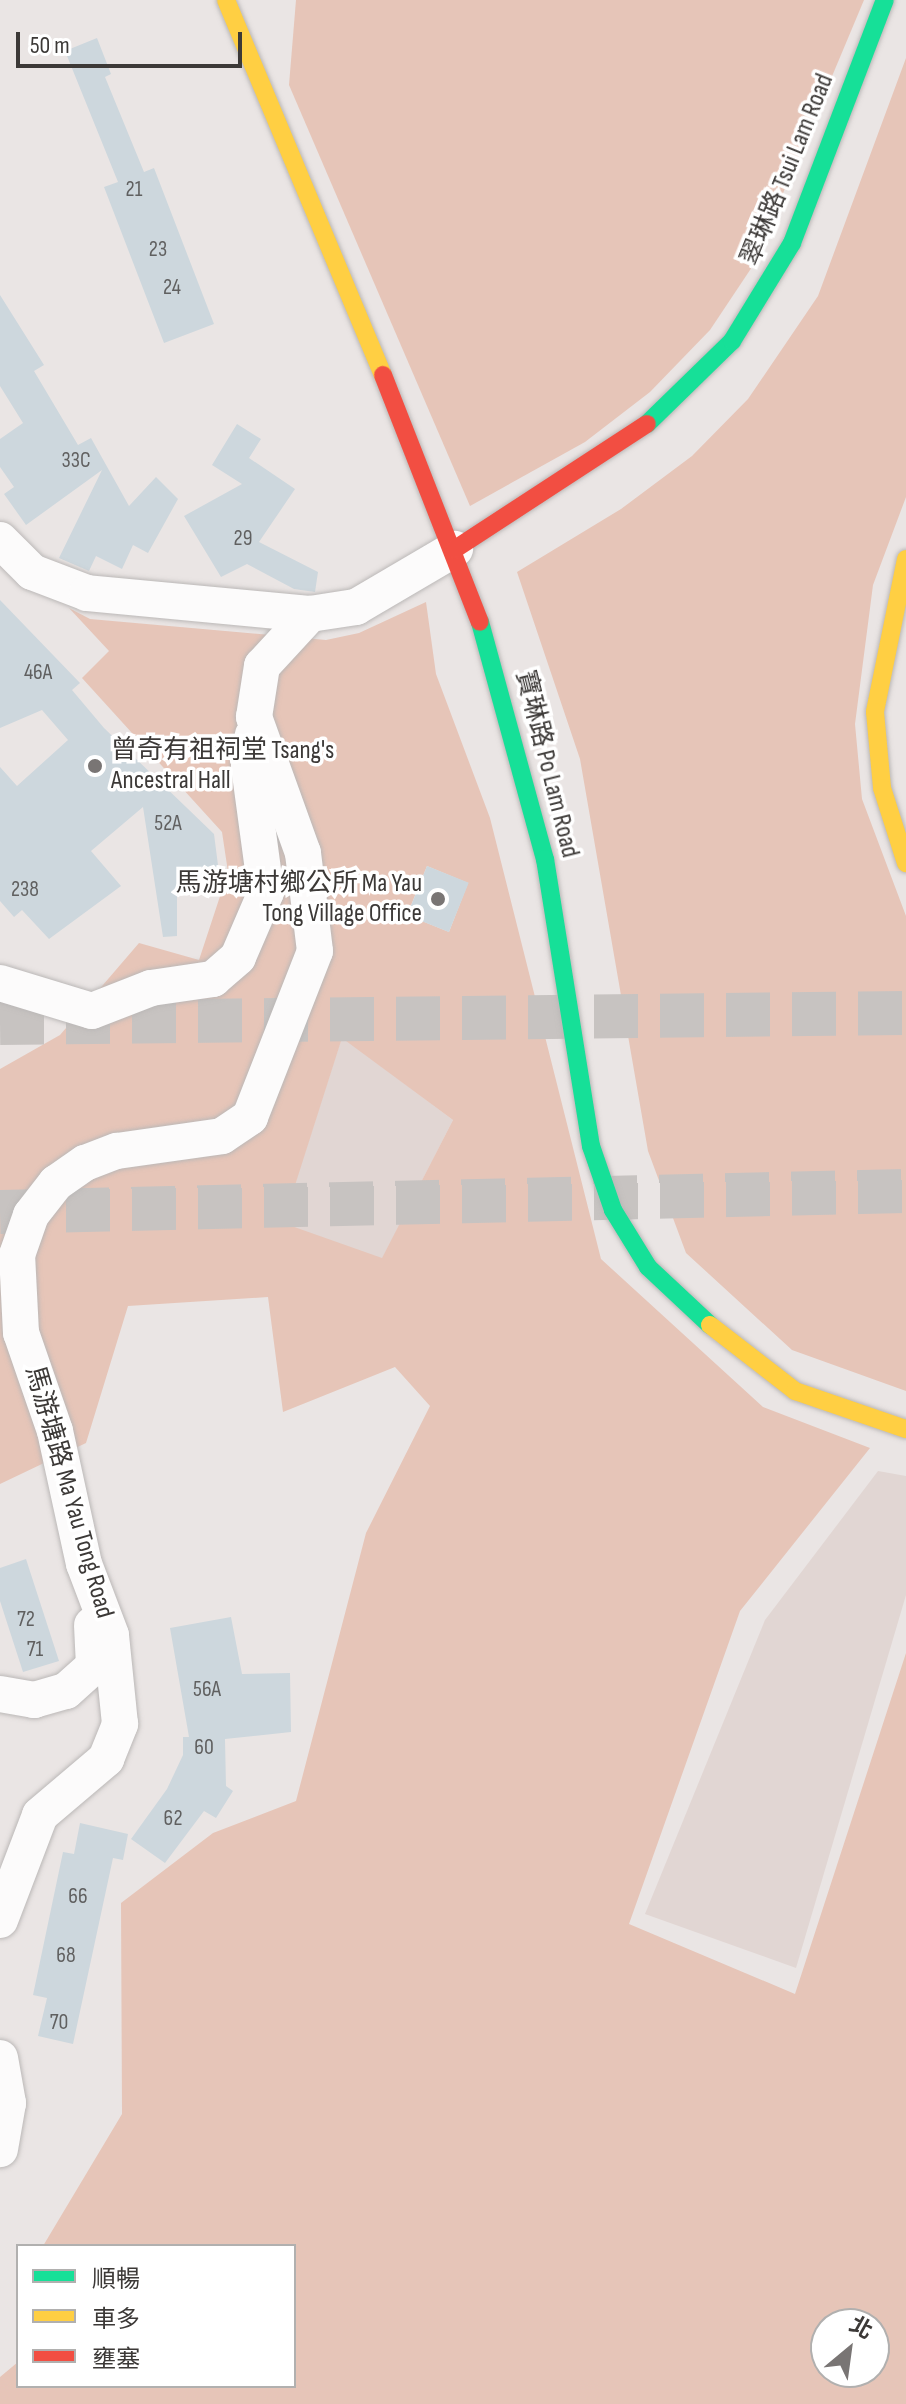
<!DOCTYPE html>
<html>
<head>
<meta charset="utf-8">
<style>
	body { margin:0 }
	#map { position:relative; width:906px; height:2404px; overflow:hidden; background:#eae5e4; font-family:"Sofia Sans Condensed","Noto Sans TC",sans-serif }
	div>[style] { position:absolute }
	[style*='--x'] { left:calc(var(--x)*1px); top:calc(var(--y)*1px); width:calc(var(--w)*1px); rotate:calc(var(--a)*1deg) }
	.built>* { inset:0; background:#e1d6d3 }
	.green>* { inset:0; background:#e6c5b8 }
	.building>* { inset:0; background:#cdd7dd; transform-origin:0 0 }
	.highway-tunnel>* { height:44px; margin-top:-22px; transform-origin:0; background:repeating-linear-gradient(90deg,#c7c3c1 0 44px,transparent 0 66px) }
	.roads { filter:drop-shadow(0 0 2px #bbb8b7) drop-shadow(0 0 2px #bbb8b7) }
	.street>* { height:36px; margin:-18px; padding:0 18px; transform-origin:18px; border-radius:18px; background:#fcfbfb }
	.fast>* { height:18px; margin:-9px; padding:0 9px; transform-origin:9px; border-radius:9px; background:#16e098 }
	.slow>* { height:18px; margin:-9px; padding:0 9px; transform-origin:9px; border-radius:9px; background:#ffcf43 }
	.jam>* { height:18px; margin:-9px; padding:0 9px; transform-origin:9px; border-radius:9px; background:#f24e42 }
	.dots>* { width:22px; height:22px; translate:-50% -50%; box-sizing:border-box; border:4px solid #fff; border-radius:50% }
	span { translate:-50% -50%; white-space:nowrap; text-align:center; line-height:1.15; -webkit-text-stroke:7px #fff; paint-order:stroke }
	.number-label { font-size:22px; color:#606060 }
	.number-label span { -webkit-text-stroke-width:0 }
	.street-label { font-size:26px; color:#3c3937 }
	.poi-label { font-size:26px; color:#3c3937 }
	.left { translate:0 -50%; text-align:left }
	.right { translate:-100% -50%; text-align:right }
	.legend { position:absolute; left:16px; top:2244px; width:280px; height:144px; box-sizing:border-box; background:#fff; border:2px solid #b1b0af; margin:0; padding:10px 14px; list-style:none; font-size:24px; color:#3c3937 }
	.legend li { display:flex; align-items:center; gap:16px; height:40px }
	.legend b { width:40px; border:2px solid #b1b0af }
	.north { position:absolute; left:810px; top:2308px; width:80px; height:80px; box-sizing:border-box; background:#fff; border:2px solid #b1b0af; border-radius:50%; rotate:29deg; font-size:22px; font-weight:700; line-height:32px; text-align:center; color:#3c3937 }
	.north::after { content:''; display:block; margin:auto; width:28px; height:36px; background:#797574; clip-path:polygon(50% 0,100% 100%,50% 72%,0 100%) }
	.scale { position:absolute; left:16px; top:32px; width:226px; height:36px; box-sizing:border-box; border:4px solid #3c3937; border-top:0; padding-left:10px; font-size:24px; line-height:28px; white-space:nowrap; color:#3c3937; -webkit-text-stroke:6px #fff; paint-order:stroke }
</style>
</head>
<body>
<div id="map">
	<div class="built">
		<div style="clip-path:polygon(342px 1037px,453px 1120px,382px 1259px,282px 1224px)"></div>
		<div style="clip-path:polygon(878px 1471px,906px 1476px,906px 1595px,796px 1968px,645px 1914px,765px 1620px)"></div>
	</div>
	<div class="green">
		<div style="clip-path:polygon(296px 0,864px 0,752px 267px,710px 330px,650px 392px,585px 442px,470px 506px,289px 85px)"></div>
		<div style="clip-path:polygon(906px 58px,906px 497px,873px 585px,855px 724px,862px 799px,906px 916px,906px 1391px,792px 1350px,686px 1253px,648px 1151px,580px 759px,517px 572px,621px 509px,692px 456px,748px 399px,818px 296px)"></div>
		<div style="clip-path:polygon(evenodd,426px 602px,436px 674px,490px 818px,601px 1259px,763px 1407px,870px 1448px,740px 1611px,629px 1924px,795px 1994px,906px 1653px,906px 2404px,0 2404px,0 2377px,18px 2362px,18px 2386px,294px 2386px,294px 2246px,43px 2246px,122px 2114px,121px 1903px,213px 1833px,296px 1801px,366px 1533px,430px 1406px,395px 1367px,283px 1412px,268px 1297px,128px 1306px,86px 1443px,0 1484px,0 1069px,60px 1035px,139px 943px,199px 960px,228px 872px,222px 832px,82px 678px,109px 651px,69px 608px,90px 619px,326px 640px,359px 633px,426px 602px,427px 866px,468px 883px,449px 932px,407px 915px,427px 866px,426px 602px,342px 1038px,453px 1120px,382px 1258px,283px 1223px,342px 1038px,426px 602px,826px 2324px,874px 2324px,874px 2372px,826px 2372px,826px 2324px)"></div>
	</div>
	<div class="building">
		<div style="clip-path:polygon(97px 38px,111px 74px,105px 77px,144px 172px,154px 168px,214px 324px,164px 343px,104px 187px,118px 182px,65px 51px)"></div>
		<div style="clip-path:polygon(0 295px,44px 365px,34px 371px,78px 445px,91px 438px,129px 506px,156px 477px,178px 499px,148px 553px,133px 545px,122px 569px,96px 556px,89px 571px,59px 558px,102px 470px,26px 525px,4px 494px,14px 487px,0 467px,0 439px,23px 423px,0 386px)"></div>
		<div style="clip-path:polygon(237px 424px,261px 439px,249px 458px,295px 489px,259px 542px,318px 572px,315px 592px,294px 589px,247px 564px,221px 577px,184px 516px,242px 484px,212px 465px)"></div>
		<div style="clip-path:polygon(0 600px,80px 683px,72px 690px,104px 728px,214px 834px,219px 873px,177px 883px,177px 936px,163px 937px,143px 807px,91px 851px,121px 886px,49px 939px,22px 910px,14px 917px,0 901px,0 767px,17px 786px,68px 740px,42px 710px,0 728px)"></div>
		<div style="left:427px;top:866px;width:45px;height:53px;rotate:22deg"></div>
		<div style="clip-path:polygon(26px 1559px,59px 1661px,23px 1672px,0 1601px,0 1568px)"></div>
		<div style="clip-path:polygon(231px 1617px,242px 1674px,290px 1673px,291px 1732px,225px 1739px,226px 1786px,233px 1791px,216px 1818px,204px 1811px,165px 1863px,131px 1839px,167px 1789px,183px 1755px,183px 1737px,189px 1737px,170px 1628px)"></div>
		<div style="clip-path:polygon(80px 1823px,128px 1834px,123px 1860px,113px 1858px,73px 2044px,38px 2036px,47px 1998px,33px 1995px,63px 1852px,74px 1854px)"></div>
	</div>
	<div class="highway-tunnel">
		<div style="--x:0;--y:1023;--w:906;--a:-0.63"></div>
		<div style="--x:0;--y:1212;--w:906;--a:-1.33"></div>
	</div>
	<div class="roads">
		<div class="street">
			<div style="--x:0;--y:540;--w:45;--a:45"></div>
			<div style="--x:32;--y:572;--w:59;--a:20.9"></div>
			<div style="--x:87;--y:593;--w:224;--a:5.4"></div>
			<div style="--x:0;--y:983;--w:96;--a:16.9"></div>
			<div style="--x:92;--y:1011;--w:63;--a:-21.3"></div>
			<div style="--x:151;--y:988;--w:63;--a:-8.3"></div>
			<div style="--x:213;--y:979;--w:33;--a:-41"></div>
			<div style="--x:238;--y:957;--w:71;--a:-66.7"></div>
			<div style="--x:266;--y:892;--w:127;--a:-97.7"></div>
			<div style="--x:249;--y:766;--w:31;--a:-83"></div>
			<div style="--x:0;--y:1694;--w:35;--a:10"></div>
			<div style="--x:34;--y:1700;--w:33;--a:-16"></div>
			<div style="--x:66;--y:1691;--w:38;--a:-42"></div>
			<div style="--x:94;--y:1666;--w:41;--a:-92.8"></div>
			<div style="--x:0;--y:1920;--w:112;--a:-69.1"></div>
			<div style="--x:40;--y:1815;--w:87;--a:-40.3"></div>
			<div style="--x:106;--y:1759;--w:38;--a:-68"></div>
			<div style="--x:120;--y:1724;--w:89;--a:-95.8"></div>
			<div style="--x:111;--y:1635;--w:76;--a:-110.8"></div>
			<div style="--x:84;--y:1564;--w:136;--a:-102.3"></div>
			<div style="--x:55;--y:1431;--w:104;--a:-109.1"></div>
			<div style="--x:21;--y:1333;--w:78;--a:-92.9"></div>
			<div style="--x:17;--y:1255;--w:42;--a:-70.7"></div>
			<div style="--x:31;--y:1215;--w:41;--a:-52"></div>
			<div style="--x:56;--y:1183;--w:35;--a:-35"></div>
			<div style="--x:85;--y:1163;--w:34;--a:-21"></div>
			<div style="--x:117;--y:1151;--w:106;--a:-8.1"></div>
			<div style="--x:222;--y:1136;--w:34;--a:-34"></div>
			<div style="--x:250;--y:1117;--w:178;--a:-68.6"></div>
			<div style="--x:315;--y:951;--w:99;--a:-97"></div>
			<div style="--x:303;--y:853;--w:145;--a:-109.8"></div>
			<div style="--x:254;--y:717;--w:52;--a:-81.1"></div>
			<div style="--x:262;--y:666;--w:71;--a:-47.3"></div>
			<div style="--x:310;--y:614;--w:47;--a:-8.7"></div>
			<div style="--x:356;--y:607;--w:115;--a:-30.4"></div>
			<div style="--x:0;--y:2058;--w:46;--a:79.9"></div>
			<div style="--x:8;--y:2103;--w:47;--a:99.9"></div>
		</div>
		<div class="fast">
			<div style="--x:647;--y:424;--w:119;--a:-44.3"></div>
			<div style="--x:732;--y:341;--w:115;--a:-58.5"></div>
			<div style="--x:792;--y:243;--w:260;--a:-69.1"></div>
			<div style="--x:480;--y:622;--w:246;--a:74.7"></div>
			<div style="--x:545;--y:859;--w:291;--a:80.9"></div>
			<div style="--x:591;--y:1146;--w:68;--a:71"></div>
			<div style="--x:613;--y:1210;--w:67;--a:58.4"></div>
			<div style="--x:648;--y:1267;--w:85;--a:43.1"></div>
		</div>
		<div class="slow">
			<div style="--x:226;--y:0;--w:407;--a:67.3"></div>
			<div style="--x:906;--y:559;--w:156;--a:101.5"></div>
			<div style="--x:875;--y:712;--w:76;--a:84.7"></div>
			<div style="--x:882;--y:788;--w:79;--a:72.3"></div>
			<div style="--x:710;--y:1325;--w:108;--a:37.8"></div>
			<div style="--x:795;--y:1391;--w:117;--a:18.9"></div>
		</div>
		<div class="jam">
			<div style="--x:383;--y:375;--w:265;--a:68.6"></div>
			<div style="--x:455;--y:549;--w:229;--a:-33.1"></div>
		</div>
	</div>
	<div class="dots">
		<div style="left:95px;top:766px;background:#797574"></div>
		<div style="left:438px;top:899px;background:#797574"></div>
	</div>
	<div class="number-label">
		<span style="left:134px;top:190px">21</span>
		<span style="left:158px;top:250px">23</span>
		<span style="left:172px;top:288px">24</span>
		<span style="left:76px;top:461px">33C</span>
		<span style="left:243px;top:539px">29</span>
		<span style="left:38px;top:673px">46A</span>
		<span style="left:168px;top:824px">52A</span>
		<span style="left:25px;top:890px">238</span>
		<span style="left:26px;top:1620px">72</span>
		<span style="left:35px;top:1650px">71</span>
		<span style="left:207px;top:1690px">56A</span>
		<span style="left:204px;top:1748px">60</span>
		<span style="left:173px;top:1819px">62</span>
		<span style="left:78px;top:1897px">66</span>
		<span style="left:66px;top:1956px">68</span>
		<span style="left:59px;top:2023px">70</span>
	</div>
	<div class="street-label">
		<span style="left:788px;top:170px;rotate:-68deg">翠琳路 Tsui Lam Road</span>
		<span style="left:547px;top:764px;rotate:76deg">寶琳路 Po Lam Road</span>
		<span style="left:69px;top:1492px;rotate:74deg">馬游塘路 Ma Yau Tong Road</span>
	</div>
	<div class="poi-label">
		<span class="left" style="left:111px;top:766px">曾奇有祖祠堂 Tsang's<br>Ancestral Hall</span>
		<span class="right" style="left:422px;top:899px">馬游塘村鄉公所 Ma Yau<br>Tong Village Office</span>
	</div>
	<ul class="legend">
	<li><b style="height:10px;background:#16e098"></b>順暢</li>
	<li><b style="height:10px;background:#ffcf43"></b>車多</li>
	<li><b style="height:10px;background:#f24e42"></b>壅塞</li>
	</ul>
	<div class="north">北</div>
	<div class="scale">50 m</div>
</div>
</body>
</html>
